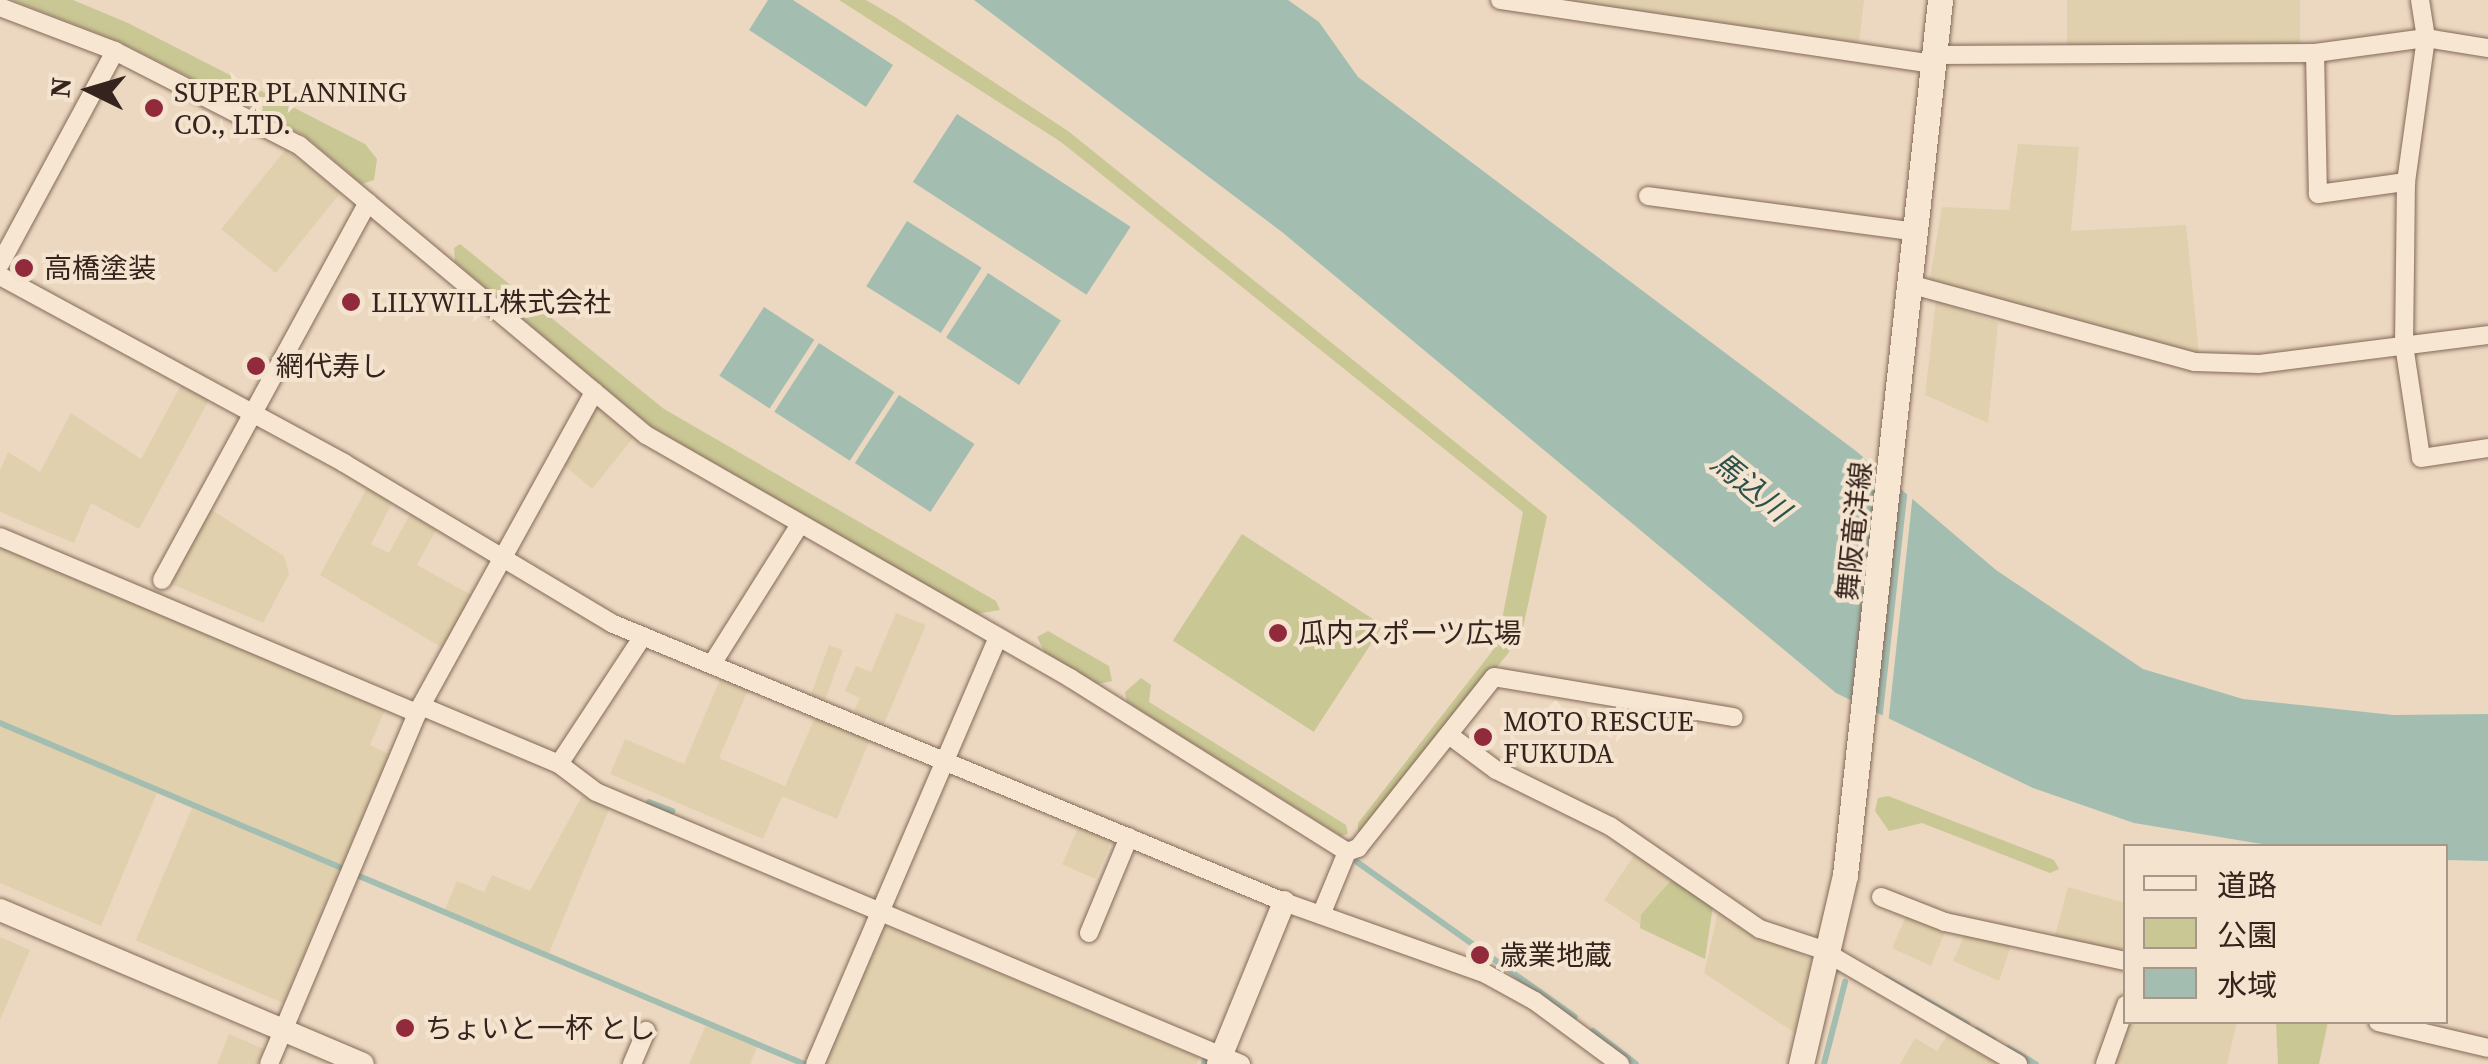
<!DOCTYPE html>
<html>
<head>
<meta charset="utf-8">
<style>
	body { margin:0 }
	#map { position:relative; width:2488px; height:1064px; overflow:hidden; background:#ecd8c0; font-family:"Source Serif 4","Noto Sans JP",serif }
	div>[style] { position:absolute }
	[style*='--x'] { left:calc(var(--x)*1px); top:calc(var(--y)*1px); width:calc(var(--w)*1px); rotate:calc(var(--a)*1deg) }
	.farmland>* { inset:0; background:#e1d0ae; transform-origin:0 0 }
	.green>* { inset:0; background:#c9c794; transform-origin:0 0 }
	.water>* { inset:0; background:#a3beb1; transform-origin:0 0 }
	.pier>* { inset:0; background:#ecd8c0 }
	.stream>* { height:6px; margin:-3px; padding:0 3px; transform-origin:3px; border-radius:3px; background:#a3beb1 }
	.roads { filter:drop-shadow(0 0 2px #846959) drop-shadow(0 0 2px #846959) }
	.minor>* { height:18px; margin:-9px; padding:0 9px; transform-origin:9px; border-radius:9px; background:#f7e6d2 }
	.tertiary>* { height:22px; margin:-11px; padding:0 11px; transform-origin:11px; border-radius:11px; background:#f7e6d2 }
	.secondary>* { height:25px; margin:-12.5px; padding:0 12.5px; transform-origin:12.5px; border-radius:12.5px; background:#f7e6d2 }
	.dots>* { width:28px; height:28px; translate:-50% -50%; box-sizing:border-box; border:5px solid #f4e3cf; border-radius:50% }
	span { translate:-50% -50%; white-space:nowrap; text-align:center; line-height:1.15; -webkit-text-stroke:8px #f4e3cf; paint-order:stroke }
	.poi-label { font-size:28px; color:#34241d }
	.left { translate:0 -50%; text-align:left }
	.street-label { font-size:28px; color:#34241d }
	.water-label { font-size:30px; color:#2c534b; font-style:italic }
	.legend { position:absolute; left:2123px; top:844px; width:325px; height:180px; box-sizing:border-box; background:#f4e3cf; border:2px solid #a79788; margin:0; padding:12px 18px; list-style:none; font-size:30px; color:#34241d }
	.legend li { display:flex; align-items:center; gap:20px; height:50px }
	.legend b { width:50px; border:2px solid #a79788 }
	.north { position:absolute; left:40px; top:40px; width:100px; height:100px; -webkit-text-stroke:8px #f4e3cf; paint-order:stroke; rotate:275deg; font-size:28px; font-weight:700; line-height:40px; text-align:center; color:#34241d }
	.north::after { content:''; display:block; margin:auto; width:35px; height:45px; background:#34241d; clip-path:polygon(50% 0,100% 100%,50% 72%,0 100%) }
</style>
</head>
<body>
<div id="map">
	<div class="farmland">
		<div style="clip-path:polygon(1560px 0,1864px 0,1859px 43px)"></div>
		<div style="left:2067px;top:0;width:233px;height:51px"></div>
		<div style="clip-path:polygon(2018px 144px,2079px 147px,2071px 231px,2186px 225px,2200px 362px,1928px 290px,1942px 207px,2009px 210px)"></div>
		<div style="left:286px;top:149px;width:70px;height:103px;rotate:39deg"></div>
		<div style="clip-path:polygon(1936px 300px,1998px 323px,1988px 423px,1925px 395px)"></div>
		<div style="clip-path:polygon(181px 385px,209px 400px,139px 529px,91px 503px,74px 543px,0 512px,0 471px,8px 452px,40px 472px,71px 413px,141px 459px)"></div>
		<div style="clip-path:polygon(591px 402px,633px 438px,592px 489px,559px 461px)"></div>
		<div style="clip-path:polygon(367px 488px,392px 503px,371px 544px,389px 553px,410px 514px,436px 530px,417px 565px,475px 597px,446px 650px,320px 575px)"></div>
		<div style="clip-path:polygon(207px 507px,284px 556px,289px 574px,263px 623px,167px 582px)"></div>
		<div style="clip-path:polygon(0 545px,386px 708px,370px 745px,389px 754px,342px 865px,0 720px)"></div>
		<div style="clip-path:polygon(896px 613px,926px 625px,884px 724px,854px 711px,860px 698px,845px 691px,856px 666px,871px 672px)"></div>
		<div style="left:829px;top:645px;width:15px;height:52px;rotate:20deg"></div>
		<div style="clip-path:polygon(721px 677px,749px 688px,719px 758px,785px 786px,816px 715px,871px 737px,837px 819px,782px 796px,763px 839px,610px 774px,625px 739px,684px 764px)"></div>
		<div style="clip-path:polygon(0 726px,157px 793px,101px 926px,0 883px)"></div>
		<div style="clip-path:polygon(582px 796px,610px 807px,549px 953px,445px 909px,457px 881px,484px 892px,492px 875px,530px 891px)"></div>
		<div style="left:192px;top:808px;width:160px;height:144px;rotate:23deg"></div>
		<div style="left:1079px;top:825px;width:36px;height:43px;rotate:23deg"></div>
		<div style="left:1637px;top:851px;width:43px;height:59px;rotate:34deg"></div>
		<div style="clip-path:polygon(2068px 887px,2125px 903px,2125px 957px,2054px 939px)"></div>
		<div style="clip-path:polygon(1719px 908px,1811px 960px,1795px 1033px,1704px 973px)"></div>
		<div style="clip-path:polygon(1907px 914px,1947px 927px,1931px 966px,1892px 948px)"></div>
		<div style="clip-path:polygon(884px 925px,1198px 1057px,1197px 1064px,825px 1064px)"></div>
		<div style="clip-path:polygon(1966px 931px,2013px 940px,1999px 981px,1953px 961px)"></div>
		<div style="clip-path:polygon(0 937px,30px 950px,0 1020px)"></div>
		<div style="clip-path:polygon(2127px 1022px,2237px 1022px,2227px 1064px,2113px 1064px)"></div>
		<div style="clip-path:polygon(706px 1025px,757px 1047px,750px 1064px,689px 1064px)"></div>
		<div style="clip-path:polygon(1950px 1031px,2006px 1064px,1900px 1064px,1915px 1038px,1937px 1051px)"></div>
		<div style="clip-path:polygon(229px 1034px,264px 1049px,258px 1064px,217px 1064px)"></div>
	</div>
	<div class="green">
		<div style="clip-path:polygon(12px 0,73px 0,128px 23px,365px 144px,377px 159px,374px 180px,362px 184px,305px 136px,120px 42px)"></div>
		<div style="clip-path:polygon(839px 0,866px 0,895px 17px,1068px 131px,1547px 516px,1521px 637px,1367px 831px,1358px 832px,1358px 823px,1497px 645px,1523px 512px,1061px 142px)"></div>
		<div style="clip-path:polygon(460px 244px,664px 409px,996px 601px,1000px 610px,976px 614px,652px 427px,455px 262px,454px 248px)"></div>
		<div style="left:1242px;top:534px;width:168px;height:127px;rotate:33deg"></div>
		<div style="clip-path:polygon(1048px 631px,1109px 666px,1112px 681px,1098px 684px,1045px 653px,1037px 637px)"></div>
		<div style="clip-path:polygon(1141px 678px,1151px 685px,1149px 702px,1346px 825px,1348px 834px,1341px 836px,1127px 702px,1125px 692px)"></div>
		<div style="clip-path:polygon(1888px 796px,2054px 860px,2059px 869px,2050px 873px,1922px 823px,1889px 831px,1875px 811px,1878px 798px)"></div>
		<div style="clip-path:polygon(1671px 880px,1713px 906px,1705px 959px,1640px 928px,1641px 915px)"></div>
		<div style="clip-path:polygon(2276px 1022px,2328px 1022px,2319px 1064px,2278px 1064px)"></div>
	</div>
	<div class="water">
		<div style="clip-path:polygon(768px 0,793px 0,893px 65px,866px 107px,749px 30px)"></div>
		<div style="clip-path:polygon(974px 0,1288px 0,1319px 22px,1358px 77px,1856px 451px,1996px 570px,2143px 669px,2243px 699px,2393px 715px,2488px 714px,2488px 861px,2446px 860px,2446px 846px,2274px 846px,2134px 823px,2033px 788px,1836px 693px,1282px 232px)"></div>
		<div style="left:957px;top:114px;width:207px;height:81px;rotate:33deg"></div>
		<div style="left:907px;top:221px;width:88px;height:77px;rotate:32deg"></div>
		<div style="left:988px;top:273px;width:87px;height:77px;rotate:33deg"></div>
		<div style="left:764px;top:307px;width:60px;height:82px;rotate:33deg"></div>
		<div style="left:819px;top:343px;width:90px;height:82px;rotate:33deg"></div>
		<div style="left:899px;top:395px;width:90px;height:81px;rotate:33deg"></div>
	</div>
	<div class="pier">
		<div style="clip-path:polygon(1908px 488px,1913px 493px,1888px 725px,1882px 722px)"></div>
	</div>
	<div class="stream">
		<div style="--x:0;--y:723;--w:371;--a:23"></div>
		<div style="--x:649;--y:802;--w:25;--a:21"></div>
		<div style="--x:1357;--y:862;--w:267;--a:35.4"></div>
		<div style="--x:359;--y:876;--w:484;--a:22.9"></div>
		<div style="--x:1886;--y:978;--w:93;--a:29.6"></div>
		<div style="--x:1977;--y:1030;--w:19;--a:32"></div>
		<div style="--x:1593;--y:1031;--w:54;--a:37.5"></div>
		<div style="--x:2008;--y:1048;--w:32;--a:30"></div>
		<div style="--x:1204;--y:1064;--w:4;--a:-76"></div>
		<div style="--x:1824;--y:1064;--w:85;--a:-75.6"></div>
	</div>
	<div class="roads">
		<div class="minor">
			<div style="--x:1500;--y:0;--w:441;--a:8.4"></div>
			<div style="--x:2420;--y:0;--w:38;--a:81"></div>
			<div style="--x:2426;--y:38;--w:145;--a:97.9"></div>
			<div style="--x:2406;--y:182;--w:163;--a:90.7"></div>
			<div style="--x:2404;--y:345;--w:114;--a:81.4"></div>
			<div style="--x:2421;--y:458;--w:68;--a:-8.5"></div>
			<div style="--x:0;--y:7;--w:123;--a:20.9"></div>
			<div style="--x:115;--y:51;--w:207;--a:27.1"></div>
			<div style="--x:299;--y:145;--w:452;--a:39.9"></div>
			<div style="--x:646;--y:435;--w:489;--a:29.8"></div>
			<div style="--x:1070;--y:678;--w:327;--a:32.1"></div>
			<div style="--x:2315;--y:53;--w:141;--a:88.8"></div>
			<div style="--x:2318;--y:194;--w:89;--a:-7.8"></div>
			<div style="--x:1937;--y:55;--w:378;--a:-0.3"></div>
			<div style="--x:2315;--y:53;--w:112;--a:-7.7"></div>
			<div style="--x:2426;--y:38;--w:63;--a:9.2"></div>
			<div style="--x:1648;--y:196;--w:273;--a:7.6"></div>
			<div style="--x:0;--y:264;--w:242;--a:-61.6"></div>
			<div style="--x:0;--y:276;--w:392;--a:28.5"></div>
			<div style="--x:344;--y:463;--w:311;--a:30.9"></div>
			<div style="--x:611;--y:623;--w:729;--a:22.52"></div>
			<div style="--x:1284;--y:902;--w:214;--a:19.6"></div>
			<div style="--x:1486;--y:974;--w:56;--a:28.9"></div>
			<div style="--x:1535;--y:1001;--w:106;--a:36.5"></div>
			<div style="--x:1913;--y:285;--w:292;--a:15.3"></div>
			<div style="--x:2195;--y:362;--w:64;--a:1.8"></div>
			<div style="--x:2259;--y:364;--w:231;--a:-7.2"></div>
			<div style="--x:0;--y:537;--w:453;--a:22.9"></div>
			<div style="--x:162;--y:580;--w:430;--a:-61.4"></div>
			<div style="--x:712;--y:664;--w:163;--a:-57.8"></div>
			<div style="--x:421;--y:706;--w:150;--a:22.8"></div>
			<div style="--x:559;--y:764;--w:46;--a:37.1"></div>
			<div style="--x:596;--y:792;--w:700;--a:22.87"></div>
			<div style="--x:1449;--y:735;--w:59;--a:36.7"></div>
			<div style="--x:1496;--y:770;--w:127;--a:26.2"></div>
			<div style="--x:1610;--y:826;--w:182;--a:34.5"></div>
			<div style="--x:1760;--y:929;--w:63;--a:18.4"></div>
			<div style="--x:1820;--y:949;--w:229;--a:30.1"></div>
			<div style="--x:559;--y:764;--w:153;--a:-56.7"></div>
			<div style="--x:1881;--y:897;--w:69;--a:21.3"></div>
			<div style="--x:1945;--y:922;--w:185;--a:12.2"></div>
			<div style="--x:1321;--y:915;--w:68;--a:-67.6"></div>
			<div style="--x:1347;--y:852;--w:12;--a:-20"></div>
			<div style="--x:1358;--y:848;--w:218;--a:-51.5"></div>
			<div style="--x:1494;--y:677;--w:243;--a:9.5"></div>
			<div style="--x:1089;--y:933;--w:104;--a:-67.4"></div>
			<div style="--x:2378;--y:1022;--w:113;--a:13.3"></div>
			<div style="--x:269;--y:1064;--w:381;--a:-67.1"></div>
			<div style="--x:417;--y:713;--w:367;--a:-61.1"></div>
			<div style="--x:632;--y:1064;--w:36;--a:-67"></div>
			<div style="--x:815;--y:1064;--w:464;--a:-66.8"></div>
			<div style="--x:2105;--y:1064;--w:63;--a:-70.4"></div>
		</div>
		<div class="tertiary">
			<div style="--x:0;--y:910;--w:394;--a:23"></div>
			<div style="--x:1218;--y:1064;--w:175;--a:-67.8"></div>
		</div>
		<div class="secondary">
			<div style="--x:1801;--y:1064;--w:194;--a:-76.9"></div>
			<div style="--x:1845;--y:875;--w:880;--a:-83.8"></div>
		</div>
	</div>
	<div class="dots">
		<div style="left:154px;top:108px;background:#912b3c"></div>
		<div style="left:24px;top:268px;background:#912b3c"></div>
		<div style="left:351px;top:302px;background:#912b3c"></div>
		<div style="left:256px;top:366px;background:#912b3c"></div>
		<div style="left:1278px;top:633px;background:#912b3c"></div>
		<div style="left:1483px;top:737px;background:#912b3c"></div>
		<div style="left:1480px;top:955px;background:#912b3c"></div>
		<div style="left:405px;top:1028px;background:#912b3c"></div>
	</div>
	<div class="poi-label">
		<span class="left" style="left:174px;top:108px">SUPER PLANNING<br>CO., LTD.</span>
		<span class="left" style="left:44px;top:268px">高橋塗装</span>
		<span class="left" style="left:371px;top:302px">LILYWILL株式会社</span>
		<span class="left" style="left:276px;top:366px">網代寿し</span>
		<span class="left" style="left:1298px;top:633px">瓜内スポーツ広場</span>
		<span class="left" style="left:1503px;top:737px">MOTO RESCUE<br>FUKUDA</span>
		<span class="left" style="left:1500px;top:955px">歳業地蔵</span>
		<span class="left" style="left:425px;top:1028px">ちょいと一杯 とし</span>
	</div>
	<div class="street-label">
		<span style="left:1854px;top:531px;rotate:-84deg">舞阪竜洋線</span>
	</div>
	<div class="water-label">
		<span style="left:1750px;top:487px;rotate:39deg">馬込川</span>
	</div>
	<ul class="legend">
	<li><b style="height:12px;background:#f7e6d2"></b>道路</li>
	<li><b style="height:28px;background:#c9c794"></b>公園</li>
	<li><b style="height:28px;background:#a3beb1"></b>水域</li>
	</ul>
	<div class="north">N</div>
</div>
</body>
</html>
